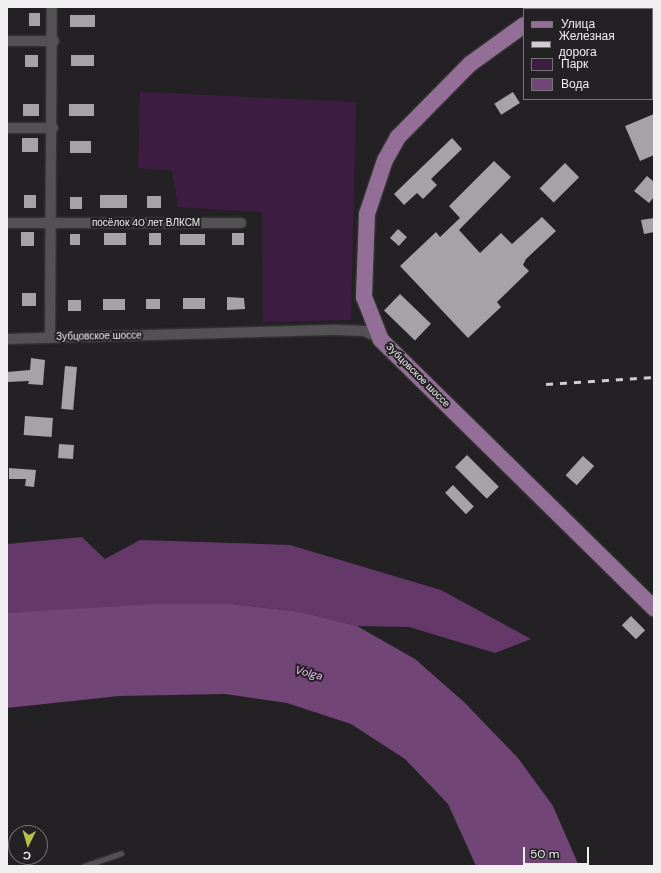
<!DOCTYPE html>
<html>
<head>
<meta charset="utf-8">
<style>
	body { margin:0 }
	#map { position:relative; width:661px; height:873px; overflow:hidden; background:#232123; font-family:"DM Sans",sans-serif }
	div>[style] { position:absolute }
	[style*='--x'] { left:calc(var(--x)*1px); top:calc(var(--y)*1px); width:calc(var(--w)*1px); rotate:calc(var(--a)*1deg) }
	.green>* { inset:0; background:#3d1d41 }
	.forest>* { inset:0; background:#643969 }
	.water>* { inset:0; background:#714576 }
	.building>* { inset:0; background:#a6a3a6; transform-origin:0 0 }
	.roads { filter:drop-shadow(0 0 1px #3e3d3e) drop-shadow(0 0 1px #3e3d3e) }
	.lane>* { height:5px; margin:-2.5px; padding:0 2.5px; transform-origin:2.5px; border-radius:2.5px; background:#535153 }
	.street>* { height:10px; margin:-5px; padding:0 5px; transform-origin:5px; border-radius:5px; background:#535153 }
	.primary>* { height:16px; margin:-8px; padding:0 8px; transform-origin:8px; border-radius:8px; background:#936f97 }
	.rail>* { height:2.5px; margin-top:-1.25px; transform-origin:0; background:repeating-linear-gradient(90deg,#d0cfd0 0 7px,transparent 0 14px) }
	span { translate:-50% -50%; white-space:nowrap; text-align:center; line-height:1.15; -webkit-text-stroke:4px #232123; paint-order:stroke }
	.street-label { font-size:10px; color:#f0eff0 }
	.water-label { font-size:11px; color:#f4befa; font-style:italic }
	.frame { position:absolute; inset:0; border:8px solid #f0eff0; pointer-events:none }
	.legend { position:absolute; left:523px; top:8px; width:130px; height:92px; box-sizing:border-box; background:#232123; border:1px solid #757375; margin:0; padding:5px 7px; list-style:none; font-size:12px; color:#f0eff0 }
	.legend li { display:flex; align-items:center; gap:8px; height:20px }
	.legend b { width:20px; border:1px solid #757375 }
	.north { position:absolute; left:8px; top:825px; width:40px; height:40px; box-sizing:border-box; background:#232123; border:1px solid #757375; border-radius:50%; rotate:185deg; font-size:11px; font-weight:700; line-height:16px; text-align:center; color:#f0eff0 }
	.north::after { content:''; display:block; margin:auto; width:14px; height:18px; background:#b8c147; clip-path:polygon(50% 0,100% 100%,50% 72%,0 100%) }
	.scale { position:absolute; left:523px; top:847px; width:66px; height:18px; box-sizing:border-box; border:2px solid #f0eff0; border-top:0; padding-left:5px; font-size:12px; line-height:14px; white-space:nowrap; color:#f0eff0; -webkit-text-stroke:3px #232123; paint-order:stroke }
</style>
</head>
<body>
<div id="map">
	<div class="green">
		<div style="clip-path:polygon(140px 92px,356px 102px,351px 320px,263px 322px,262px 212px,178px 207px,172px 171px,138px 168px)"></div>
	</div>
	<div class="forest">
		<div style="clip-path:polygon(82px 537px,105px 559px,140px 540px,290px 545px,441px 590px,531px 639px,495px 653px,409px 627px,357px 626px,301px 612px,232px 604px,7px 613px,7px 544px)"></div>
	</div>
	<div class="water">
		<div style="clip-path:polygon(156px 604px,232px 604px,301px 612px,357px 626px,415px 659px,464px 702px,518px 758px,553px 806px,579px 866px,476px 866px,448px 804px,405px 759px,351px 724px,287px 703px,225px 694px,119px 696px,7px 708px,7px 613px)"></div>
	</div>
	<div class="building">
		<div style="left:29px;top:13px;width:11px;height:13px"></div>
		<div style="left:70px;top:15px;width:25px;height:12px"></div>
		<div style="left:25px;top:55px;width:13px;height:12px"></div>
		<div style="left:94px;top:55px;width:11px;height:23px;rotate:90deg"></div>
		<div style="left:513px;top:92px;width:13px;height:22px;rotate:58deg"></div>
		<div style="left:23px;top:104px;width:16px;height:12px"></div>
		<div style="left:69px;top:104px;width:25px;height:12px"></div>
		<div style="clip-path:polygon(654px 114px,654px 155px,640px 161px,625px 126px)"></div>
		<div style="left:22px;top:138px;width:16px;height:14px"></div>
		<div style="clip-path:polygon(452px 138px,462px 149px,431px 179px,437px 185px,423px 199px,417px 193px,404px 205px,394px 194px)"></div>
		<div style="left:70px;top:141px;width:21px;height:12px"></div>
		<div style="clip-path:polygon(494px 161px,511px 177px,459px 230px,480px 253px,501px 233px,512px 244px,542px 217px,556px 231px,526px 259px,523px 265px,529px 271px,497px 302px,501px 307px,468px 338px,400px 266px,436px 232px,440px 237px,460px 218px,449px 206px)"></div>
		<div style="left:565px;top:163px;width:20px;height:36px;rotate:45deg"></div>
		<div style="clip-path:polygon(647px 176px,654px 182px,654px 197px,649px 203px,634px 191px)"></div>
		<div style="left:24px;top:195px;width:12px;height:13px"></div>
		<div style="left:127px;top:195px;width:13px;height:27px;rotate:90deg"></div>
		<div style="left:161px;top:196px;width:12px;height:14px;rotate:90deg"></div>
		<div style="left:70px;top:197px;width:12px;height:12px"></div>
		<div style="clip-path:polygon(654px 218px,654px 232px,644px 234px,641px 220px)"></div>
		<div style="left:398px;top:229px;width:12px;height:12px;rotate:42deg"></div>
		<div style="left:21px;top:232px;width:13px;height:14px"></div>
		<div style="left:104px;top:233px;width:22px;height:12px"></div>
		<div style="left:149px;top:233px;width:12px;height:12px"></div>
		<div style="left:232px;top:233px;width:12px;height:12px"></div>
		<div style="left:70px;top:234px;width:10px;height:11px"></div>
		<div style="left:180px;top:234px;width:25px;height:11px"></div>
		<div style="left:22px;top:293px;width:14px;height:13px"></div>
		<div style="left:400px;top:294px;width:43px;height:23px;rotate:44deg"></div>
		<div style="clip-path:polygon(227px 297px,244px 298px,245px 309px,227px 310px)"></div>
		<div style="left:205px;top:298px;width:11px;height:22px;rotate:90deg"></div>
		<div style="left:103px;top:299px;width:22px;height:11px"></div>
		<div style="left:146px;top:299px;width:14px;height:10px"></div>
		<div style="left:68px;top:300px;width:13px;height:11px"></div>
		<div style="clip-path:polygon(31px 358px,45px 360px,43px 385px,28px 384px,29px 381px,7px 382px,7px 372px,30px 370px)"></div>
		<div style="left:65px;top:366px;width:12px;height:43px;rotate:5deg"></div>
		<div style="left:25px;top:416px;width:28px;height:19px;rotate:4deg"></div>
		<div style="left:59px;top:444px;width:15px;height:14px;rotate:4deg"></div>
		<div style="left:467px;top:455px;width:45px;height:17px;rotate:45deg"></div>
		<div style="left:583px;top:456px;width:15px;height:26px;rotate:42deg"></div>
		<div style="clip-path:polygon(9px 468px,36px 470px,34px 487px,25px 486px,26px 479px,9px 479px)"></div>
		<div style="left:453px;top:485px;width:30px;height:11px;rotate:46deg"></div>
		<div style="left:631px;top:616px;width:20px;height:13px;rotate:45deg"></div>
	</div>
	<div class="roads">
		<div class="lane">
			<div style="--x:84;--y:866;--w:39;--a:-19"></div>
		</div>
		<div class="street">
			<div style="--x:7;--y:41;--w:47;--a:0"></div>
			<div style="--x:7;--y:128;--w:46;--a:0"></div>
			<div style="--x:7;--y:223;--w:234;--a:0"></div>
			<div style="--x:50;--y:337;--w:330;--a:-89.7"></div>
			<div style="--x:7;--y:339;--w:331;--a:-1.6"></div>
			<div style="--x:338;--y:330;--w:27;--a:2"></div>
			<div style="--x:365;--y:331;--w:18;--a:27"></div>
		</div>
		<div class="primary">
			<div style="--x:547;--y:9;--w:3;--a:-45"></div>
			<div style="--x:524;--y:25;--w:67;--a:144.2"></div>
			<div style="--x:470;--y:64;--w:103;--a:134.6"></div>
			<div style="--x:398;--y:137;--w:26;--a:119"></div>
			<div style="--x:385;--y:160;--w:57;--a:108.4"></div>
			<div style="--x:367;--y:214;--w:83;--a:92.1"></div>
			<div style="--x:364;--y:297;--w:46;--a:68.4"></div>
			<div style="--x:381;--y:340;--w:383;--a:44.5"></div>
		</div>
	</div>
	<div class="rail">
		<div style="--x:546;--y:384;--w:108;--a:-3.7"></div>
	</div>
	<div class="street-label">
		<span style="left:146px;top:223px">посёлок 40 лет ВЛКСМ</span>
		<span style="left:99px;top:336px;rotate:-1deg">Зубцовское шоссе</span>
		<span style="left:418px;top:375px;rotate:45deg">Зубцовское шоссе</span>
	</div>
	<div class="water-label">
		<span style="left:309px;top:673px;rotate:15deg">Volga</span>
	</div>
	<div class="frame"></div>
	<ul class="legend">
	<li><b style="height:5px;background:#936f97"></b>Улица</li>
	<li><b style="height:5px;background:#d0cfd0"></b>Железная дорога</li>
	<li><b style="height:11px;background:#3d1d41"></b>Парк</li>
	<li><b style="height:11px;background:#714576"></b>Вода</li>
	</ul>
	<div class="north">С</div>
	<div class="scale">50 m</div>
</div>
</body>
</html>
